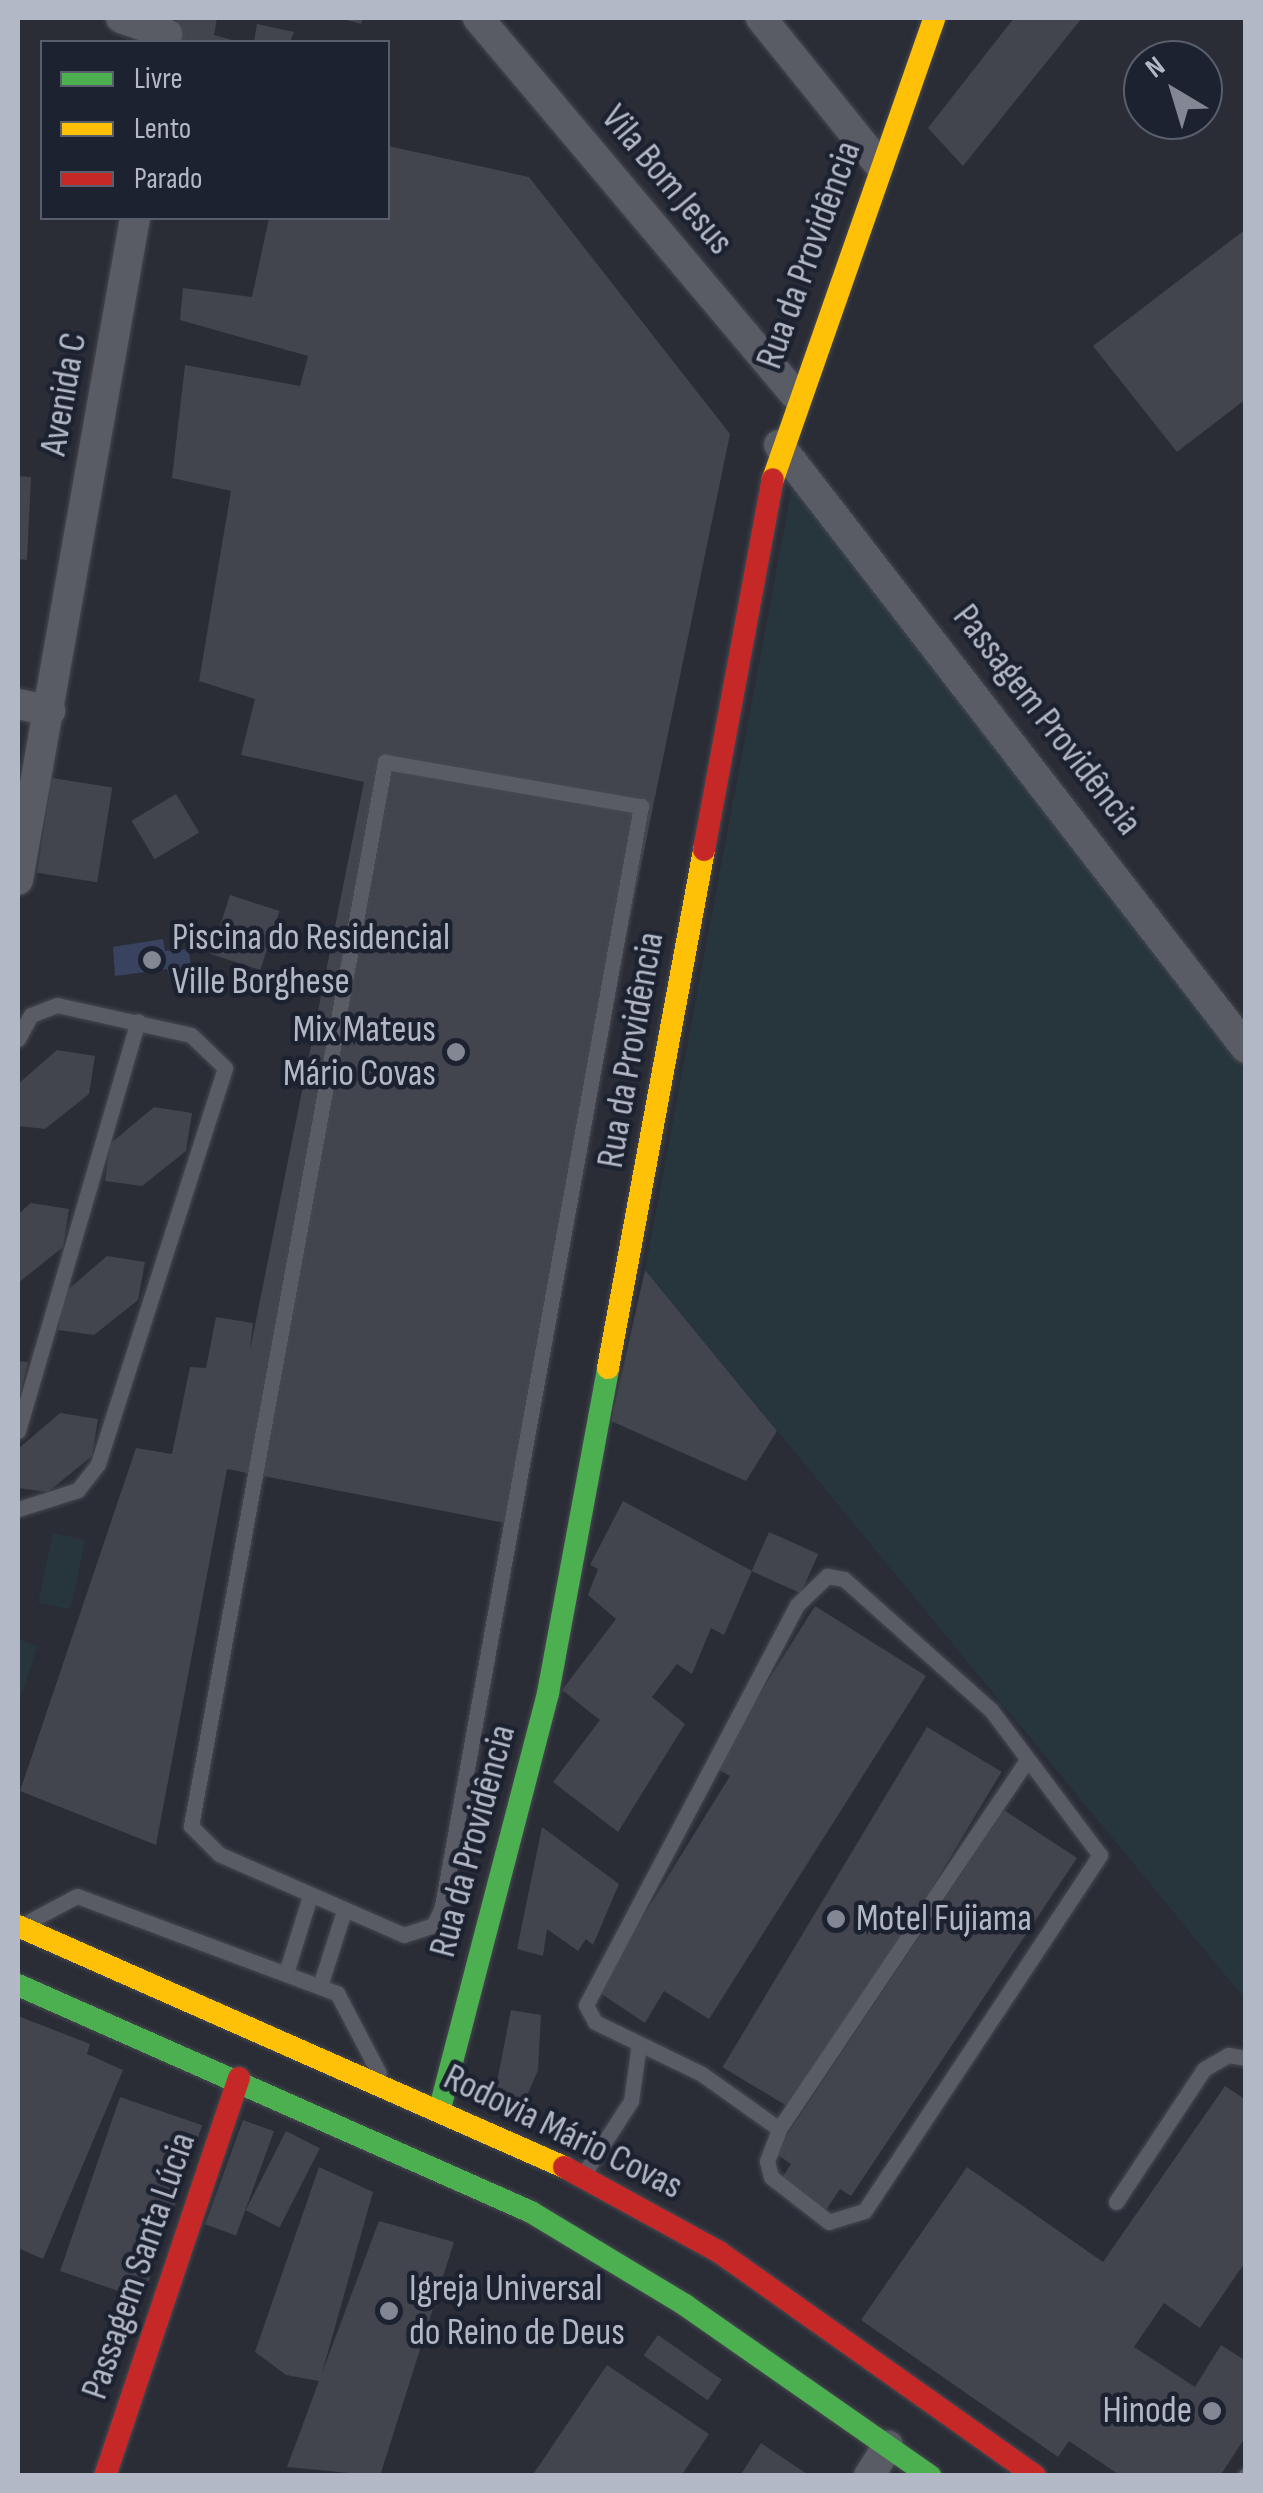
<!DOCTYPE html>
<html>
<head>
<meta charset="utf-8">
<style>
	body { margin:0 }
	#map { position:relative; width:1263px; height:2493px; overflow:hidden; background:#2a2d36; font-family:"Sofia Sans Condensed",sans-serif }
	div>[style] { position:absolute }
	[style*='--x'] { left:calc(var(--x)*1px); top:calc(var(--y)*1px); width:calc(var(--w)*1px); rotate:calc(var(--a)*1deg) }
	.green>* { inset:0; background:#27353c; transform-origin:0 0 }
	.water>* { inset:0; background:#394360 }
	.building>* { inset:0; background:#42454d; transform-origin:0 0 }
	.roads { filter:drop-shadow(0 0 2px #464850) drop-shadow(0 0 2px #464850) }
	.lane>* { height:15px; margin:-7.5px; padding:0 7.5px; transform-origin:7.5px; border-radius:7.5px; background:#595c65 }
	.street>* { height:30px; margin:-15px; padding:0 15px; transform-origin:15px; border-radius:15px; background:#595c65 }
	.fast>* { height:22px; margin:-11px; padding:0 11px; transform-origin:11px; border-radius:11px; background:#4caf50 }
	.slow>* { height:22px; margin:-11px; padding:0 11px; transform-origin:11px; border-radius:11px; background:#ffc107 }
	.jam>* { height:22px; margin:-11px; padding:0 11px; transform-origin:11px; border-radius:11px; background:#c62828 }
	.dots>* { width:28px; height:28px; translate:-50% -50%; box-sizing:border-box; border:5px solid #1d2231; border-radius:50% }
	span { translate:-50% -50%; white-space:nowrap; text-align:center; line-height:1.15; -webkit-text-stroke:9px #1d2231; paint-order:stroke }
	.street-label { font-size:38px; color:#b3b8c7 }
	.poi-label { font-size:38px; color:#b3b8c7 }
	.left { translate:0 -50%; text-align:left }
	.right { translate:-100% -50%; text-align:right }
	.frame { position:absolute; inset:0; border:20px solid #b3b8c7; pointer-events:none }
	.legend { position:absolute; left:40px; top:40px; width:350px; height:180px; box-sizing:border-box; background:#1d2231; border:2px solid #595e6d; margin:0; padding:12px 18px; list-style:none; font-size:30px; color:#b3b8c7 }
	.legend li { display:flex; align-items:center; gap:20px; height:50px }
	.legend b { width:50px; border:2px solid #595e6d }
	.north { position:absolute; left:1123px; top:40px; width:100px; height:100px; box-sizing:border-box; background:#1d2231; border:2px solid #595e6d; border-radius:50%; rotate:322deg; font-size:28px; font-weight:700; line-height:40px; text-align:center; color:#b3b8c7 }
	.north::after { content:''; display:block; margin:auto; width:35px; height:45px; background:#838794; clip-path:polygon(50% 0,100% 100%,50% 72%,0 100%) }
</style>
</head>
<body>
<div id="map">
	<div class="green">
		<div style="clip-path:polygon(792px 488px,1245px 1050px,1245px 1999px,645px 1270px)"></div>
		<div style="left:53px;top:1533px;width:33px;height:71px;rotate:12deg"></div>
		<div style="clip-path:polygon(18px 1639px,37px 1646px,18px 1707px)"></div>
	</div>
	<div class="water">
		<div style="clip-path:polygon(163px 939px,165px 951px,188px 949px,195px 985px,174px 989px,167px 969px,115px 976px,113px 947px)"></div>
	</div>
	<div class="building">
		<div style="clip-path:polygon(177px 18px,217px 18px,214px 35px,239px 42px,174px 42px)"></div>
		<div style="clip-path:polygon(339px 18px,363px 18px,361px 24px)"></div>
		<div style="clip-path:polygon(1014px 18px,1082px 18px,963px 166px,928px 128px)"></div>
		<div style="clip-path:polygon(257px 24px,294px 32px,290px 42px,254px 42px)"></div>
		<div style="clip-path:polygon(388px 146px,529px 177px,730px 434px,505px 1523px,227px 1469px,156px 1845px,20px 1791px,136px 1448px,172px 1454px,190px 1367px,206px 1368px,216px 1317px,253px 1323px,250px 1350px,364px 782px,241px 755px,255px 699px,199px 681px,231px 491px,172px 478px,185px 365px,300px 386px,308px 356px,180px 320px,183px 288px,252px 297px,269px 218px,388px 218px)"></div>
		<div style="clip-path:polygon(1246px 229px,1246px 399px,1177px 452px,1093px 346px)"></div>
		<div style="clip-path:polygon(18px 476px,31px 477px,27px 560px,18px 559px)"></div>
		<div style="left:52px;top:778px;width:61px;height:96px;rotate:9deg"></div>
		<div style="left:176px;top:794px;width:45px;height:52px;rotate:59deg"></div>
		<div style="left:230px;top:895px;width:52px;height:62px;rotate:18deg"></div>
		<div style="clip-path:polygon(57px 1050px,95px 1056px,89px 1094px,45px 1129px,18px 1126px,18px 1084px)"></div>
		<div style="clip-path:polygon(154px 1107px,192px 1113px,186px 1151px,142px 1186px,105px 1181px,110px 1144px)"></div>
		<div style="clip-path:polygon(31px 1203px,69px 1209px,63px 1247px,18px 1283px,18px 1214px)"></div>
		<div style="clip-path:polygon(107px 1256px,145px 1262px,138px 1300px,94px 1335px,58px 1330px,64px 1293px)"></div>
		<div style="clip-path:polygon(645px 1270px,777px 1431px,746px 1481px,611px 1421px)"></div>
		<div style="clip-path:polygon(18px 1361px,28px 1362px,18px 1404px)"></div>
		<div style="clip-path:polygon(60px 1413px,98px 1419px,92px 1456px,48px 1492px,18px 1488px,18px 1449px)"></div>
		<div style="clip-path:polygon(623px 1501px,752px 1571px,724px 1635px,711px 1628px,692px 1674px,677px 1664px,652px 1697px,685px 1724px,618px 1832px,553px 1782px,600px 1720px,562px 1690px,616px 1619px,588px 1595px,598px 1569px,590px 1565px)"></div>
		<div style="left:769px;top:1532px;width:54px;height:43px;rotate:24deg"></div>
		<div style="clip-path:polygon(815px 1606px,926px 1676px,709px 2019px,664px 1991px,645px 2023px,597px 1991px,730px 1776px,714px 1767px)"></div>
		<div style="left:927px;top:1727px;width:87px;height:397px;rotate:31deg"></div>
		<div style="clip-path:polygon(1004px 1810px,1077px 1858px,851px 2196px,840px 2189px,824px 2213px,779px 2182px,791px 2164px,775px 2153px)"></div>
		<div style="clip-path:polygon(542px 1827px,619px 1884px,593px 1945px,586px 1939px,578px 1951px,547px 1929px,543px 1956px,517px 1949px)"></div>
		<div style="clip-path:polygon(511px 2010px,541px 2015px,538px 2070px,520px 2112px,492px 2107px)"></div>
		<div style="clip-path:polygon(18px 2016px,90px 2044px,87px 2054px,123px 2070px,43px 2259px,18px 2248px)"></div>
		<div style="clip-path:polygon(1225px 2086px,1246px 2100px,1246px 2261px,1200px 2328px,1164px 2303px,1134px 2347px,1195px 2387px,1221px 2345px,1246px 2361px,1246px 2436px,1220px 2476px,1121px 2476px,1069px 2441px,1058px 2457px,861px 2320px,967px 2167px,1103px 2262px)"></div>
		<div style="left:120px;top:2097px;width:87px;height:184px;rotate:19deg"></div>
		<div style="left:243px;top:2120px;width:33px;height:111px;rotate:20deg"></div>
		<div style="left:286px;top:2131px;width:38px;height:89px;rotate:27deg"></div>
		<div style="clip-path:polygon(319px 2167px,373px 2192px,322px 2373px,379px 2221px,454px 2242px,380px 2476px,287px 2467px,319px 2381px,286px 2375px,255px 2352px)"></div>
		<div style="left:658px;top:2335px;width:78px;height:25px;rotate:35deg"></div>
		<div style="clip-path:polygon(607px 2365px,709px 2434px,681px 2476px,532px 2476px)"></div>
		<div style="clip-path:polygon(761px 2443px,810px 2476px,740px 2476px)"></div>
	</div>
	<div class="roads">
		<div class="lane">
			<div style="--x:385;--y:762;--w:260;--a:9.8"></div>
			<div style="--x:641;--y:806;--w:1119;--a:100.25"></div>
			<div style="--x:442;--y:1907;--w:20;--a:114"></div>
			<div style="--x:434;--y:1925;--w:32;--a:162"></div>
			<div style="--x:404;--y:1935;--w:202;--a:-156.4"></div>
			<div style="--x:219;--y:1854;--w:40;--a:-135"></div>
			<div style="--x:191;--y:1826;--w:1082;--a:-79.67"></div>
			<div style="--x:18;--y:1039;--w:27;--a:-62"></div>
			<div style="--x:31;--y:1015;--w:28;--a:-21"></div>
			<div style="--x:57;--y:1005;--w:137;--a:12.6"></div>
			<div style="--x:191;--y:1035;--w:47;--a:44.1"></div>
			<div style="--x:225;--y:1068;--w:416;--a:107.8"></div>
			<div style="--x:98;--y:1464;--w:33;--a:128"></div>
			<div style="--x:78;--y:1490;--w:63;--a:162.4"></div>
			<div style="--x:18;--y:1431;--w:427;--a:-73.7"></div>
			<div style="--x:827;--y:1576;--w:17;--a:10"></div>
			<div style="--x:844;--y:1579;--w:197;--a:41.7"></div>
			<div style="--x:991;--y:1710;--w:181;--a:53.1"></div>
			<div style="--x:1100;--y:1855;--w:427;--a:123.5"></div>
			<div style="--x:864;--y:2211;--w:37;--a:163"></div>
			<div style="--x:829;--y:2222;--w:73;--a:-142.2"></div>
			<div style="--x:771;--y:2177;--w:16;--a:-104"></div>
			<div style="--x:767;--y:2161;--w:34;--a:-69"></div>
			<div style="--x:779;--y:2129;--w:95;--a:-144.5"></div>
			<div style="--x:702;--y:2074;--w:119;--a:-154.1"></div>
			<div style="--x:595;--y:2022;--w:19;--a:-118"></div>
			<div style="--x:586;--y:2005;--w:452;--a:-62.2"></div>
			<div style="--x:797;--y:1605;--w:42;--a:-44"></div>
			<div style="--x:28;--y:1922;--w:55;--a:-28"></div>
			<div style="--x:77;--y:1896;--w:278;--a:20.5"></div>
			<div style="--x:337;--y:1993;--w:90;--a:62.3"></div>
			<div style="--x:286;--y:1973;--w:81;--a:-72.7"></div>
			<div style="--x:320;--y:1986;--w:79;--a:-72.3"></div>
			<div style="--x:779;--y:2129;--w:439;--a:-56.1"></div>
			<div style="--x:585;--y:2172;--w:85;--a:-57.1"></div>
			<div style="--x:631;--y:2101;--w:58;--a:-82"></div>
			<div style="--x:1116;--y:2202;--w:159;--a:-56.5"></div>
			<div style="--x:1204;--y:2069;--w:28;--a:-30"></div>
			<div style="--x:1228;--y:2055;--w:18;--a:9"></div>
			<div style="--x:1245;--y:2476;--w:1;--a:-45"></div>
		</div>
		<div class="street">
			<div style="--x:121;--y:18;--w:49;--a:19.2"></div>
			<div style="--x:478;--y:18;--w:492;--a:49.9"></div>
			<div style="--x:761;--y:18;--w:188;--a:51.1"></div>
			<div style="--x:779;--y:445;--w:763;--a:52.24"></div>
			<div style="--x:18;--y:704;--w:33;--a:12"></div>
			<div style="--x:18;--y:880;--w:672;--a:-79.98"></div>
			<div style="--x:869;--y:2476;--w:36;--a:-58"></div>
		</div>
		<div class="fast">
			<div style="--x:18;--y:1985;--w:561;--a:23.87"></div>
			<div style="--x:531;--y:2212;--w:180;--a:31.1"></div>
			<div style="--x:685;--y:2305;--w:299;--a:34.9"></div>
			<div style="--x:440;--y:2108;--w:429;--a:-75.4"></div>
			<div style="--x:548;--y:1693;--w:330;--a:-79.5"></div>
		</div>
		<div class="slow">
			<div style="--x:773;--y:479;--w:488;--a:-70.7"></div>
			<div style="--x:608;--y:1368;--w:527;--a:-79.5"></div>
			<div style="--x:18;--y:1926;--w:597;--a:23.82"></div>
		</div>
		<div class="jam">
			<div style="--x:704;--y:850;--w:377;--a:-79.5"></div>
			<div style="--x:564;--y:2167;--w:177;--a:28.7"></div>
			<div style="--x:719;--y:2252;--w:387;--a:35.3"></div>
			<div style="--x:105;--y:2476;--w:420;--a:-71.4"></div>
		</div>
	</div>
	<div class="dots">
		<div style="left:152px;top:960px;background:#838794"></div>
		<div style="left:456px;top:1052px;background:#838794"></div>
		<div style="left:836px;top:1919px;background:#838794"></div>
		<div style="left:389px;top:2311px;background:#838794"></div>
		<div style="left:1212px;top:2411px;background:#838794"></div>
	</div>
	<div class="street-label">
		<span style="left:667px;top:180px;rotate:50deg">Vila Bom Jesus</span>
		<span style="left:809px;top:255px;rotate:-70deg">Rua da Providência</span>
		<span style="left:64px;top:394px;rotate:-80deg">Avenida C</span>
		<span style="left:1047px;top:720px;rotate:52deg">Passagem Providência</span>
		<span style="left:631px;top:1050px;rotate:-80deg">Rua da Providência</span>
		<span style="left:473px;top:1841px;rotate:-75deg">Rua da Providência</span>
		<span style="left:563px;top:2132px;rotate:26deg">Rodovia Mário Covas</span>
		<span style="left:139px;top:2266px;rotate:-71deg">Passagem Santa Lúcia</span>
	</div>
	<div class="poi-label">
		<span class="left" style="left:172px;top:960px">Piscina do Residencial<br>Ville Borghese</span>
		<span class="right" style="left:436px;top:1052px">Mix Mateus<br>Mário Covas</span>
		<span class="left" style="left:856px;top:1919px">Motel Fujiama</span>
		<span class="left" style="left:409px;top:2311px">Igreja Universal<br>do Reino de Deus</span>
		<span class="right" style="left:1192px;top:2411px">Hinode</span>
	</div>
	<div class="frame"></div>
	<ul class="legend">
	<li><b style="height:12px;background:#4caf50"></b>Livre</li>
	<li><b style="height:12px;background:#ffc107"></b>Lento</li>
	<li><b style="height:12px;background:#c62828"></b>Parado</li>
	</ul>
	<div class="north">N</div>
</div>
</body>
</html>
